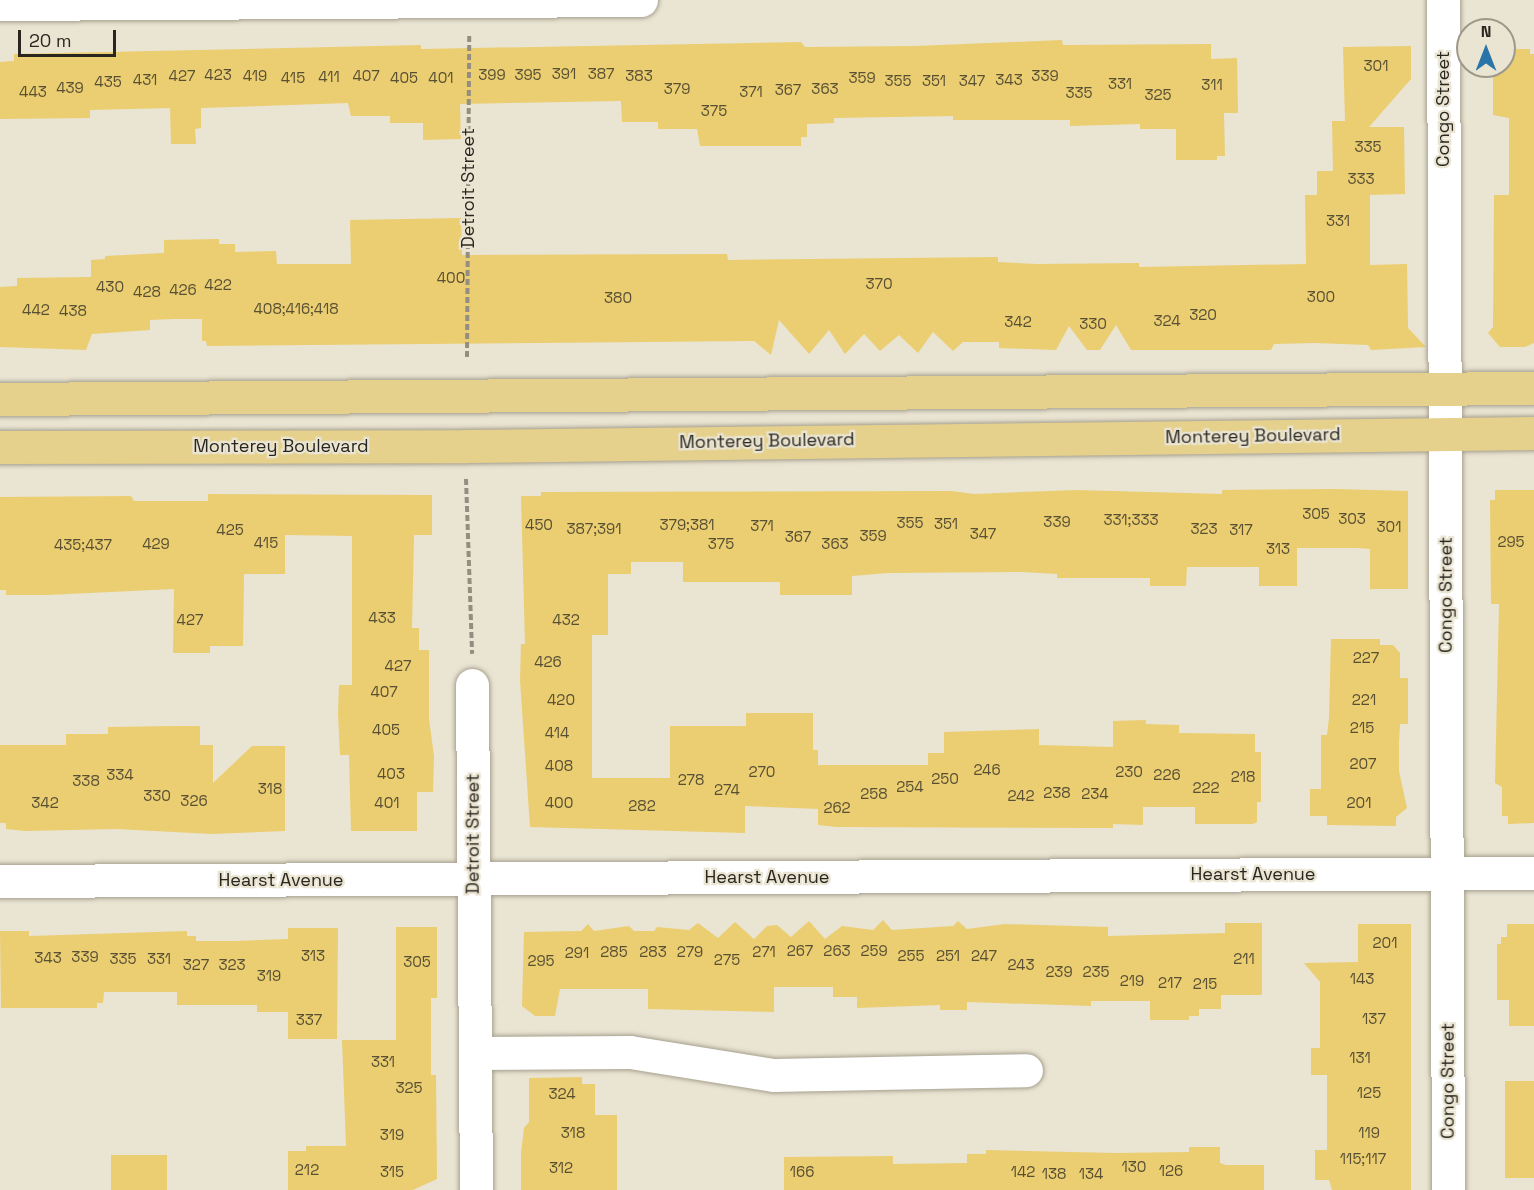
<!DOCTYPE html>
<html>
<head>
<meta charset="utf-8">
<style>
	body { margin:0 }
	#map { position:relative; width:1534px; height:1190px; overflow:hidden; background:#eae4d2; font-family:"Space Grotesk",sans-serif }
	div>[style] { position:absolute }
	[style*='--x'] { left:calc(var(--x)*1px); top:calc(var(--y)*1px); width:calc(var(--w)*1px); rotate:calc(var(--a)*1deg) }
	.building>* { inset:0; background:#ebce71; transform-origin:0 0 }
	.path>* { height:4px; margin-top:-2px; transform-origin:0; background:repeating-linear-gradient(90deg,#938e81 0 6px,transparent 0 9px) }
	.roads { filter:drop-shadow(0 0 2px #a6a08f) drop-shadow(0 0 2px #a6a08f) }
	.minor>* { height:33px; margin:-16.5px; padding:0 16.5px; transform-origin:16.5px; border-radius:16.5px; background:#fff }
	.major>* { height:33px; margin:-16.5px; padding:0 16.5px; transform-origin:16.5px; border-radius:16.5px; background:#e5d18c }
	span { translate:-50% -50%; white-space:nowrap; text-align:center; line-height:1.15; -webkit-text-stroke:4.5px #eae4d2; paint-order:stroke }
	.number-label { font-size:15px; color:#595034 }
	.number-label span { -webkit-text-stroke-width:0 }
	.street-label { font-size:18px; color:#28261f }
	.north { position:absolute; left:1456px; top:18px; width:60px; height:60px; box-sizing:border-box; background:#eae4d2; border:2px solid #9c988a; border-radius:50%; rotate:0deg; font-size:16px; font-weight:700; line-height:24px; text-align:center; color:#28261f }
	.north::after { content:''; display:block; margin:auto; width:21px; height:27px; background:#2a75a8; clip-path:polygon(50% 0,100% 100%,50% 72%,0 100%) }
	.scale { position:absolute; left:18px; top:30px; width:98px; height:27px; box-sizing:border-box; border:3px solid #28261f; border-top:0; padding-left:8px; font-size:18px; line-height:21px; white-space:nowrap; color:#28261f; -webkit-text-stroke:4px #eae4d2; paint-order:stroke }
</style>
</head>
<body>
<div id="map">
	<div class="building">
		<div style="clip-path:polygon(1062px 40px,1063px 45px,1211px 44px,1211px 59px,1237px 58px,1238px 113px,1224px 113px,1225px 156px,1217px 156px,1217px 160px,1176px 160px,1176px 129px,1140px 129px,1140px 124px,1070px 126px,1070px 120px,953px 120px,953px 116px,834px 118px,834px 123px,807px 124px,807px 137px,801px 137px,801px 146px,700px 146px,697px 129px,658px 129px,658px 122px,622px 122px,621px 101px,460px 104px,461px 139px,423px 140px,423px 123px,390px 123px,390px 116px,351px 116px,348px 103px,201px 108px,201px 128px,195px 129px,196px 144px,171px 144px,170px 108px,90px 110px,90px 118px,0 119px,0 62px,14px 61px,14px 54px,421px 45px,421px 49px,801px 42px,805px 47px,915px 46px)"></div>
		<div style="clip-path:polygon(1411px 46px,1411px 79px,1369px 127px,1404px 127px,1405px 194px,1370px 195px,1370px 265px,1407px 264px,1408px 328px,1426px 347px,1371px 350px,1368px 345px,1315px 343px,1274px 344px,1271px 350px,1131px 350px,1116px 325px,1100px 350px,1087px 350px,1069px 326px,1056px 350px,999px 348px,999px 342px,963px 342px,953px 351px,933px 332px,918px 353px,899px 335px,880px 351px,864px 334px,845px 354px,829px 330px,809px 354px,779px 320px,771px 355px,754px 341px,207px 346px,206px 341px,202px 341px,202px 319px,174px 319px,150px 320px,150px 330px,92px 334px,86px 350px,0 347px,0 287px,17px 286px,17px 278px,91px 277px,91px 260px,105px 259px,105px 256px,164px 253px,164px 240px,219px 239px,219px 244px,235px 244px,235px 252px,276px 251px,277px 264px,351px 264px,350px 220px,461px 218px,462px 255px,727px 254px,728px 260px,998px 257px,998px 262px,1037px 264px,1139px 263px,1139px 267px,1306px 264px,1305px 195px,1317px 195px,1317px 171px,1333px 171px,1332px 121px,1345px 121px,1343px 47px)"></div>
		<div style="clip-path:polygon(1504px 49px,1530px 49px,1530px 54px,1534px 54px,1534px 343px,1525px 347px,1500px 347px,1488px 333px,1493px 327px,1494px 195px,1509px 195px,1509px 118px,1493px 115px,1493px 66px,1504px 66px)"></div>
		<div style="clip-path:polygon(1335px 489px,1408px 491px,1408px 589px,1370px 589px,1370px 549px,1358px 548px,1297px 548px,1297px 586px,1259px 586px,1259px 567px,1187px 567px,1186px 586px,1150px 586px,1150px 578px,1057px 578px,1057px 574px,1021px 572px,888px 573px,852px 576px,852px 595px,780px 595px,780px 582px,683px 582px,683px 562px,631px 562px,631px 574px,608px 574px,608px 635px,592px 635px,592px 778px,670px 778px,670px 726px,746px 726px,746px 713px,813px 713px,813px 750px,818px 750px,818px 765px,928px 765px,928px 753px,944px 753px,944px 732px,1039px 729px,1039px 745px,1113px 747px,1113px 721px,1146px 720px,1146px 724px,1179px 725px,1179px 733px,1255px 734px,1255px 752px,1261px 752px,1261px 802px,1257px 802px,1257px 822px,1253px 824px,1195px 824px,1195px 807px,1143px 807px,1143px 825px,1113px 824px,1113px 828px,836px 827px,818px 825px,818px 809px,745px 806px,745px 833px,530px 827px,520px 680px,521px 644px,525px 644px,521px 496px,541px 496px,541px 492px,952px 491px,974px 494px,1076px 490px,1222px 494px,1222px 490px)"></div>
		<div style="clip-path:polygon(1495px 490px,1534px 490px,1534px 823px,1508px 824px,1508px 816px,1502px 816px,1502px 787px,1495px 783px,1499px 604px,1491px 604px,1490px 500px,1495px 500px)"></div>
		<div style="clip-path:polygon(208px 494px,432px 495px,432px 535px,414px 535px,412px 628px,419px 628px,419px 650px,429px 650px,429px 719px,434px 756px,433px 792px,417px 792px,417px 831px,351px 831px,349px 755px,340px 755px,338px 713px,339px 685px,352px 685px,352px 536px,285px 535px,285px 574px,244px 574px,243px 646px,210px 646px,210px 653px,173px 653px,174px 589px,47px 595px,6px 595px,6px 590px,0 590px,0 497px,131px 496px,134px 501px,208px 501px)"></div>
		<div style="clip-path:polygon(1331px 639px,1380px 639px,1380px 645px,1393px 645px,1400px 653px,1400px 678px,1408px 678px,1408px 724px,1400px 724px,1399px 743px,1399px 771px,1407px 808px,1396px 817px,1396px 826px,1327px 825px,1327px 816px,1310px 816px,1310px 789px,1321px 789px,1321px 735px,1327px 735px,1329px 718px)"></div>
		<div style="clip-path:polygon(175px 726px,200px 726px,200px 745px,213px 745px,213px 783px,252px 746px,285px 746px,285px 831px,212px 834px,116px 829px,25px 831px,6px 829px,6px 823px,0 823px,0 745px,66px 745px,66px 734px,108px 734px,108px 727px)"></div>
		<div style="clip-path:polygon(883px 920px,892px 930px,953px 926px,958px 921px,967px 929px,1005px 924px,1108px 927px,1108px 936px,1225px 933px,1225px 923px,1262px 923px,1262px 995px,1221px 995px,1221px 1009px,1199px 1009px,1199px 1016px,1189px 1016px,1189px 1020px,1150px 1020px,1150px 1001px,1091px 1001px,1091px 1006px,967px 1002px,967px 1010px,940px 1010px,940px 1005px,857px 1008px,857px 997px,833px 997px,833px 987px,774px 987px,774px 1012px,648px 1009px,648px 989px,560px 989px,555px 1016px,535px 1016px,522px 1006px,524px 932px,581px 931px,588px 924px,594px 931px,629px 926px,634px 931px,654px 931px,657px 927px,689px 930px,698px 923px,718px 938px,735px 922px,754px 939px,767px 926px,777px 925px,791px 937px,809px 921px,825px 939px,842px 926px,873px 930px)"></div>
		<div style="clip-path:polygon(1358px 924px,1411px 924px,1411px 1190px,1332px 1190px,1329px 1180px,1315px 1180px,1315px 1150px,1327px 1150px,1327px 1075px,1311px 1075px,1311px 1048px,1320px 1048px,1320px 982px,1304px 963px,1358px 962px)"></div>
		<div style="clip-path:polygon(1507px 924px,1534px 924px,1534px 1026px,1509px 1026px,1509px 1000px,1497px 1000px,1497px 944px,1501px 944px,1501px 937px,1507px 937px)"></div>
		<div style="clip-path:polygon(396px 927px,437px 927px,437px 998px,431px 998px,431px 1075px,436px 1075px,437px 1179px,413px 1190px,288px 1190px,288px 1151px,306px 1151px,306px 1146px,346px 1146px,342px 1040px,396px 1040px)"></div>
		<div style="clip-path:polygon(288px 928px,338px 928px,337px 1039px,288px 1039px,288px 1012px,257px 1012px,257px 1005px,177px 1005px,177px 992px,104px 992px,103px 1003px,97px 1003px,97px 1008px,1px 1008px,0 931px,29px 931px,29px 936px,187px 931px,187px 936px,196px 936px,196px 941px,234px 941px,288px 939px)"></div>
		<div style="clip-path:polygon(582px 1077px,582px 1084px,595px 1084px,595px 1115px,617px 1115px,617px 1190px,521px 1190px,521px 1153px,524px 1128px,529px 1122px,529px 1078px)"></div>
		<div style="left:1505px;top:1081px;width:29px;height:97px"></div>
		<div style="clip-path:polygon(1189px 1147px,1220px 1147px,1220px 1163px,1226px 1165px,1264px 1165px,1264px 1190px,784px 1190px,784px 1157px,893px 1156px,893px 1164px,967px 1163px,967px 1154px,986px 1154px,986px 1150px,1115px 1153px,1189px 1152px)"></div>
		<div style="left:111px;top:1155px;width:56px;height:35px"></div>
	</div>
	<div class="path">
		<div style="--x:467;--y:357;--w:323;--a:-89.6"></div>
		<div style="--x:466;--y:479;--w:175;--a:88"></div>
	</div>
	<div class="roads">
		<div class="minor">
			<div style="--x:1443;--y:0;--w:1190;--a:89.76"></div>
			<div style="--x:0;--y:4;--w:641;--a:-0.36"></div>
			<div style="--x:472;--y:685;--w:505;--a:89.55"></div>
			<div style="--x:0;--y:881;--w:1534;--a:-0.3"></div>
			<div style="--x:475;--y:1053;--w:155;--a:-0.4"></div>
			<div style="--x:630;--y:1052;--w:145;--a:9.1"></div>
			<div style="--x:773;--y:1075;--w:253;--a:-1.1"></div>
		</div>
		<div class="major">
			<div style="--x:0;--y:399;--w:1534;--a:-0.41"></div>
			<div style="--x:0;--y:447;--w:466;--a:-0.1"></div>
			<div style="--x:466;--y:446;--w:1068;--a:-0.7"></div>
		</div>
	</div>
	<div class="number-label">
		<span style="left:1376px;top:66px">301</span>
		<span style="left:564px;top:74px">391</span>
		<span style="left:601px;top:74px">387</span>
		<span style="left:218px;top:75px">423</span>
		<span style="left:492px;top:75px">399</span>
		<span style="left:528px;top:75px">395</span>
		<span style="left:182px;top:76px">427</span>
		<span style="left:255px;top:76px">419</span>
		<span style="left:366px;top:76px">407</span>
		<span style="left:639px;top:76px">383</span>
		<span style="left:1045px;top:76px">339</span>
		<span style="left:329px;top:77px">411</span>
		<span style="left:293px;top:78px">415</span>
		<span style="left:404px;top:78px">405</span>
		<span style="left:441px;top:78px">401</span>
		<span style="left:862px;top:78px">359</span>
		<span style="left:145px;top:80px">431</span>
		<span style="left:1009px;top:80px">343</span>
		<span style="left:898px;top:81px">355</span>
		<span style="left:934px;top:81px">351</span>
		<span style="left:972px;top:81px">347</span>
		<span style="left:108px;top:82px">435</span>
		<span style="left:1120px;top:84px">331</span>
		<span style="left:1212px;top:85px">311</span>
		<span style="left:70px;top:88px">439</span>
		<span style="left:677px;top:89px">379</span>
		<span style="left:825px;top:89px">363</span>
		<span style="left:788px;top:90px">367</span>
		<span style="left:33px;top:92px">443</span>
		<span style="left:751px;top:92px">371</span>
		<span style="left:1079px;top:93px">335</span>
		<span style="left:1158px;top:95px">325</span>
		<span style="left:714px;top:111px">375</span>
		<span style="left:1368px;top:147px">335</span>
		<span style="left:1361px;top:179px">333</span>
		<span style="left:1338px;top:221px">331</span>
		<span style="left:451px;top:278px">400</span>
		<span style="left:879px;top:284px">370</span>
		<span style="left:218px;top:285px">422</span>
		<span style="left:110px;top:287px">430</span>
		<span style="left:183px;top:290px">426</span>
		<span style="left:147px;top:292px">428</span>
		<span style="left:1321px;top:297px">300</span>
		<span style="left:618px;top:298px">380</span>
		<span style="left:296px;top:309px">408;416;418</span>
		<span style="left:36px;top:310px">442</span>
		<span style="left:73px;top:311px">438</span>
		<span style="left:1203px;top:315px">320</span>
		<span style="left:1167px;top:321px">324</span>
		<span style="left:1018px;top:322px">342</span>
		<span style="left:1093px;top:324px">330</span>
		<span style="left:1316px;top:514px">305</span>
		<span style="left:1352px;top:519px">303</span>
		<span style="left:1131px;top:520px">331;333</span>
		<span style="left:1057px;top:522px">339</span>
		<span style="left:910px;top:523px">355</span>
		<span style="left:946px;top:524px">351</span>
		<span style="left:539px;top:525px">450</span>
		<span style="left:687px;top:525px">379;381</span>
		<span style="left:762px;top:526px">371</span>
		<span style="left:1389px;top:527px">301</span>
		<span style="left:594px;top:529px">387;391</span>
		<span style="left:1204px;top:529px">323</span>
		<span style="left:230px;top:530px">425</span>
		<span style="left:1241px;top:530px">317</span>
		<span style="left:983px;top:534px">347</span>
		<span style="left:873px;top:536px">359</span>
		<span style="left:798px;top:537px">367</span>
		<span style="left:1511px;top:542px">295</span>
		<span style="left:266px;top:543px">415</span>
		<span style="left:156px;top:544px">429</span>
		<span style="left:721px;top:544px">375</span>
		<span style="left:835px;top:544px">363</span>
		<span style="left:83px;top:545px">435;437</span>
		<span style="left:1278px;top:549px">313</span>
		<span style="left:382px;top:618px">433</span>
		<span style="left:190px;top:620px">427</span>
		<span style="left:566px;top:620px">432</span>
		<span style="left:1366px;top:658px">227</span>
		<span style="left:548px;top:662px">426</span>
		<span style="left:398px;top:666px">427</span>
		<span style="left:384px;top:692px">407</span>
		<span style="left:561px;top:700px">420</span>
		<span style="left:1364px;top:700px">221</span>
		<span style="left:1362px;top:728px">215</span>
		<span style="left:386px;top:730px">405</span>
		<span style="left:557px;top:733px">414</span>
		<span style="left:1363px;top:764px">207</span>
		<span style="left:559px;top:766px">408</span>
		<span style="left:987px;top:770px">246</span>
		<span style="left:762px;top:772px">270</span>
		<span style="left:1129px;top:772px">230</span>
		<span style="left:391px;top:774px">403</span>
		<span style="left:120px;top:775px">334</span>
		<span style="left:1167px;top:775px">226</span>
		<span style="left:1243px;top:777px">218</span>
		<span style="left:945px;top:779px">250</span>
		<span style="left:691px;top:780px">278</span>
		<span style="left:86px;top:781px">338</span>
		<span style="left:910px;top:787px">254</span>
		<span style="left:1206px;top:788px">222</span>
		<span style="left:270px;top:789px">318</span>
		<span style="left:727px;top:790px">274</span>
		<span style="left:1057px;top:793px">238</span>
		<span style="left:874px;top:794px">258</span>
		<span style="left:1095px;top:794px">234</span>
		<span style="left:157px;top:796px">330</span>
		<span style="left:1021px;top:796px">242</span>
		<span style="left:194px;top:801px">326</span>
		<span style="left:45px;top:803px">342</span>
		<span style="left:387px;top:803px">401</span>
		<span style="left:559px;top:803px">400</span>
		<span style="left:1359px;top:803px">201</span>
		<span style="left:642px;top:806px">282</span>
		<span style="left:837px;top:808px">262</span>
		<span style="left:1385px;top:943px">201</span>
		<span style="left:800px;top:951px">267</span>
		<span style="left:837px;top:951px">263</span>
		<span style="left:874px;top:951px">259</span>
		<span style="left:614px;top:952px">285</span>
		<span style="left:653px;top:952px">283</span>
		<span style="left:690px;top:952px">279</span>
		<span style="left:764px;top:952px">271</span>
		<span style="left:577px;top:953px">291</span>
		<span style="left:313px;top:956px">313</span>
		<span style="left:911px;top:956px">255</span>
		<span style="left:948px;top:956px">251</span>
		<span style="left:984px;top:956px">247</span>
		<span style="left:85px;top:957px">339</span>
		<span style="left:48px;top:958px">343</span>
		<span style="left:123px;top:959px">335</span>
		<span style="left:159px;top:959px">331</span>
		<span style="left:1244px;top:959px">211</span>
		<span style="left:727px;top:960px">275</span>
		<span style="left:541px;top:961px">295</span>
		<span style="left:417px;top:962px">305</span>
		<span style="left:196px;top:965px">327</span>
		<span style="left:232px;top:965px">323</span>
		<span style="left:1021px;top:965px">243</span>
		<span style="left:1059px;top:972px">239</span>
		<span style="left:1096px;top:972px">235</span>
		<span style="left:269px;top:976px">319</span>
		<span style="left:1362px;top:979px">143</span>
		<span style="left:1132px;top:981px">219</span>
		<span style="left:1170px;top:983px">217</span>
		<span style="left:1205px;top:984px">215</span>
		<span style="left:1374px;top:1019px">137</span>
		<span style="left:309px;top:1020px">337</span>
		<span style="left:1360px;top:1058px">131</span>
		<span style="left:383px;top:1062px">331</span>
		<span style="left:409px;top:1088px">325</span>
		<span style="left:1369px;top:1093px">125</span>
		<span style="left:562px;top:1094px">324</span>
		<span style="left:573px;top:1133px">318</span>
		<span style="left:1369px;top:1133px">119</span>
		<span style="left:392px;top:1135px">319</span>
		<span style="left:1363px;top:1159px">115;117</span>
		<span style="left:1134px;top:1167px">130</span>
		<span style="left:561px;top:1168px">312</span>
		<span style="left:307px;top:1170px">212</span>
		<span style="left:1171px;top:1171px">126</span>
		<span style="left:392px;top:1172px">315</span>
		<span style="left:802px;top:1172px">166</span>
		<span style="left:1023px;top:1172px">142</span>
		<span style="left:1054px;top:1174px">138</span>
		<span style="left:1091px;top:1174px">134</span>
	</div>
	<div class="street-label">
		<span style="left:1443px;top:109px;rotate:-90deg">Congo Street</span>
		<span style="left:468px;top:188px;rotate:-90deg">Detroit Street</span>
		<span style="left:1253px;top:436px;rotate:-1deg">Monterey Boulevard</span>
		<span style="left:767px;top:441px;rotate:-1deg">Monterey Boulevard</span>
		<span style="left:281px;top:446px">Monterey Boulevard</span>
		<span style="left:1446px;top:595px;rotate:-90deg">Congo Street</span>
		<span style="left:473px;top:834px;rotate:-90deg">Detroit Street</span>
		<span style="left:1253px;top:874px">Hearst Avenue</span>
		<span style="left:767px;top:877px">Hearst Avenue</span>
		<span style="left:281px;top:880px">Hearst Avenue</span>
		<span style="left:1448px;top:1081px;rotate:-90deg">Congo Street</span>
	</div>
	<div class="north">N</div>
	<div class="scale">20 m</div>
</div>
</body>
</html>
